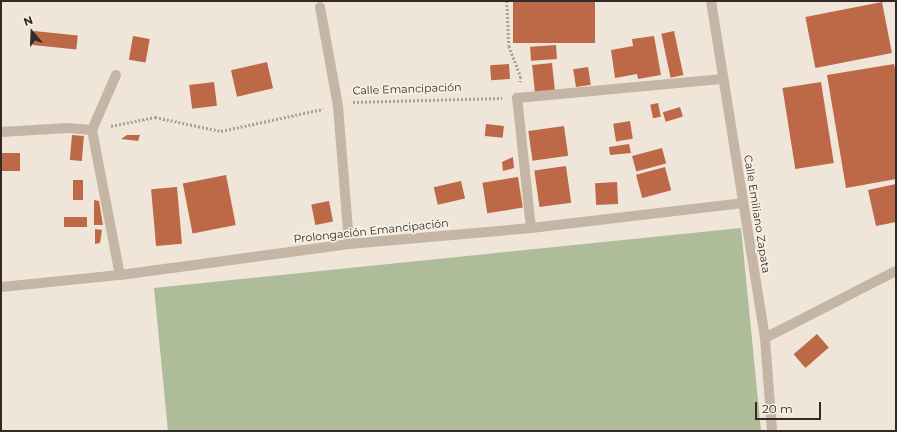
<!DOCTYPE html>
<html>
<head>
<meta charset="utf-8">
<style>
	body { margin:0 }
	#map { position:relative; width:897px; height:432px; overflow:hidden; background:#efe5d8; font-family:Montserrat,sans-serif }
	div>[style] { position:absolute }
	[style*='--x'] { left:calc(var(--x)*1px); top:calc(var(--y)*1px); width:calc(var(--w)*1px); rotate:calc(var(--a)*1deg) }
	.green>* { inset:0; background:#afbc99 }
	.building>* { inset:0; background:#bd6948; transform-origin:0 0 }
	.path>* { height:2.5px; margin-top:-1.25px; transform-origin:0; background:repeating-linear-gradient(90deg,#b19f90 0 2px,transparent 0 4px) }
	.minor>* { height:10px; margin:-5px; padding:0 5px; transform-origin:5px; border-radius:5px; background:#c5b5a5 }
	span { translate:-50% -50%; white-space:nowrap; text-align:center; line-height:1.15; -webkit-text-stroke:3.5px #f7efe4; paint-order:stroke }
	.street-label { font-size:11px; color:#322a26 }
	.frame { position:absolute; inset:0; border:2px solid #322a26; pointer-events:none }
	.north { position:absolute; left:12px; top:12px; width:40px; height:40px; -webkit-text-stroke:3px #f7efe4; paint-order:stroke; rotate:341deg; font-size:11px; font-weight:700; line-height:16px; text-align:center; color:#322a26 }
	.north::after { content:''; display:block; margin:auto; width:14px; height:18px; background:#322a26; clip-path:polygon(50% 0,100% 100%,50% 72%,0 100%) }
	.scale { position:absolute; left:755px; top:402px; width:66px; height:18px; box-sizing:border-box; border:2px solid #322a26; border-top:0; padding-left:5px; font-size:12px; line-height:14px; white-space:nowrap; color:#322a26; -webkit-text-stroke:3px #f7efe4; paint-order:stroke }
</style>
</head>
<body>
<div id="map">
	<div class="green">
		<div style="clip-path:polygon(741px 228px,761px 431px,168px 431px,154px 288px)"></div>
	</div>
	<div class="building">
		<div style="left:513px;top:1px;width:82px;height:42px"></div>
		<div style="left:882px;top:2px;width:52px;height:78px;rotate:79deg"></div>
		<div style="left:34px;top:31px;width:44px;height:14px;rotate:6deg"></div>
		<div style="left:674px;top:31px;width:45px;height:13px;rotate:78deg"></div>
		<div style="left:133px;top:36px;width:17px;height:24px;rotate:10deg"></div>
		<div style="clip-path:polygon(654px 36px,661px 75px,638px 79px,637px 74px,615px 78px,611px 50px,633px 46px,632px 39px)"></div>
		<div style="left:556px;top:45px;width:14px;height:26px;rotate:86deg"></div>
		<div style="left:267px;top:62px;width:27px;height:37px;rotate:77deg"></div>
		<div style="left:552px;top:63px;width:28px;height:20px;rotate:84deg"></div>
		<div style="left:509px;top:64px;width:15px;height:19px;rotate:86deg"></div>
		<div style="clip-path:polygon(894px 64px,896px 73px,896px 179px,846px 188px,827px 75px)"></div>
		<div style="left:588px;top:67px;width:18px;height:15px;rotate:81deg"></div>
		<div style="left:214px;top:82px;width:24px;height:25px;rotate:83deg"></div>
		<div style="left:821px;top:82px;width:82px;height:39px;rotate:81deg"></div>
		<div style="left:658px;top:103px;width:14px;height:8px;rotate:78deg"></div>
		<div style="left:680px;top:107px;width:10px;height:18px;rotate:73deg"></div>
		<div style="left:630px;top:121px;width:18px;height:17px;rotate:81deg"></div>
		<div style="left:486px;top:124px;width:18px;height:12px;rotate:6deg"></div>
		<div style="left:564px;top:126px;width:30px;height:36px;rotate:82deg"></div>
		<div style="left:72px;top:135px;width:12px;height:25px;rotate:5deg"></div>
		<div style="clip-path:polygon(127px 135px,140px 135px,138px 141px,121px 139px)"></div>
		<div style="clip-path:polygon(629px 144px,631px 153px,610px 155px,609px 147px)"></div>
		<div style="left:662px;top:148px;width:16px;height:31px;rotate:75deg"></div>
		<div style="left:1px;top:153px;width:19px;height:18px"></div>
		<div style="clip-path:polygon(513px 157px,514px 168px,503px 171px,502px 162px)"></div>
		<div style="left:566px;top:166px;width:37px;height:32px;rotate:82deg"></div>
		<div style="left:665px;top:167px;width:24px;height:30px;rotate:75deg"></div>
		<div style="left:226px;top:175px;width:51px;height:44px;rotate:79deg"></div>
		<div style="left:518px;top:177px;width:31px;height:36px;rotate:81deg"></div>
		<div style="left:73px;top:180px;width:10px;height:20px"></div>
		<div style="left:461px;top:181px;width:18px;height:28px;rotate:77deg"></div>
		<div style="left:617px;top:182px;width:22px;height:22px;rotate:87deg"></div>
		<div style="clip-path:polygon(896px 184px,896px 222px,876px 226px,868px 190px)"></div>
		<div style="left:177px;top:187px;width:57px;height:26px;rotate:85deg"></div>
		<div style="clip-path:polygon(94px 200px,99px 201px,103px 225px,94px 225px)"></div>
		<div style="left:329px;top:201px;width:21px;height:18px;rotate:79deg"></div>
		<div style="left:64px;top:217px;width:23px;height:10px"></div>
		<div style="clip-path:polygon(95px 229px,102px 230px,100px 243px,95px 244px)"></div>
		<div style="left:817px;top:334px;width:18px;height:31px;rotate:49deg"></div>
	</div>
	<div class="path">
		<div style="--x:507;--y:1;--w:45;--a:87.5"></div>
		<div style="--x:509;--y:46;--w:33;--a:69"></div>
		<div style="--x:521;--y:77;--w:5;--a:101"></div>
		<div style="--x:353;--y:102;--w:149;--a:-1.5"></div>
		<div style="--x:111;--y:126;--w:45;--a:-11.6"></div>
		<div style="--x:155;--y:117;--w:67;--a:12"></div>
		<div style="--x:221;--y:131;--w:104;--a:-12.2"></div>
	</div>
	<div class="minor">
		<div style="--x:711;--y:1;--w:341;--a:80.9"></div>
		<div style="--x:765;--y:338;--w:93;--a:85.7"></div>
		<div style="--x:320;--y:7;--w:101;--a:79.7"></div>
		<div style="--x:338;--y:106;--w:138;--a:85.4"></div>
		<div style="--x:116;--y:75;--w:60;--a:113.6"></div>
		<div style="--x:92;--y:130;--w:148;--a:79.1"></div>
		<div style="--x:1;--y:132;--w:67;--a:-3.4"></div>
		<div style="--x:68;--y:128;--w:24;--a:5"></div>
		<div style="--x:531;--y:228;--w:131;--a:-96.1"></div>
		<div style="--x:517;--y:98;--w:207;--a:-5.3"></div>
		<div style="--x:1;--y:287;--w:120;--a:-5.8"></div>
		<div style="--x:120;--y:275;--w:231;--a:-7.7"></div>
		<div style="--x:349;--y:244;--w:183;--a:-5"></div>
		<div style="--x:531;--y:228;--w:213;--a:-6.7"></div>
		<div style="--x:765;--y:338;--w:147;--a:-27.1"></div>
	</div>
	<div class="street-label">
		<span style="left:407px;top:89px;rotate:-2deg">Calle Emancipación</span>
		<span style="left:757px;top:214px;rotate:81deg">Calle Emiliano Zapata</span>
		<span style="left:371px;top:231px;rotate:-6deg">Prolongación Emancipación</span>
	</div>
	<div class="frame"></div>
	<div class="north">N</div>
	<div class="scale">20 m</div>
</div>
</body>
</html>
